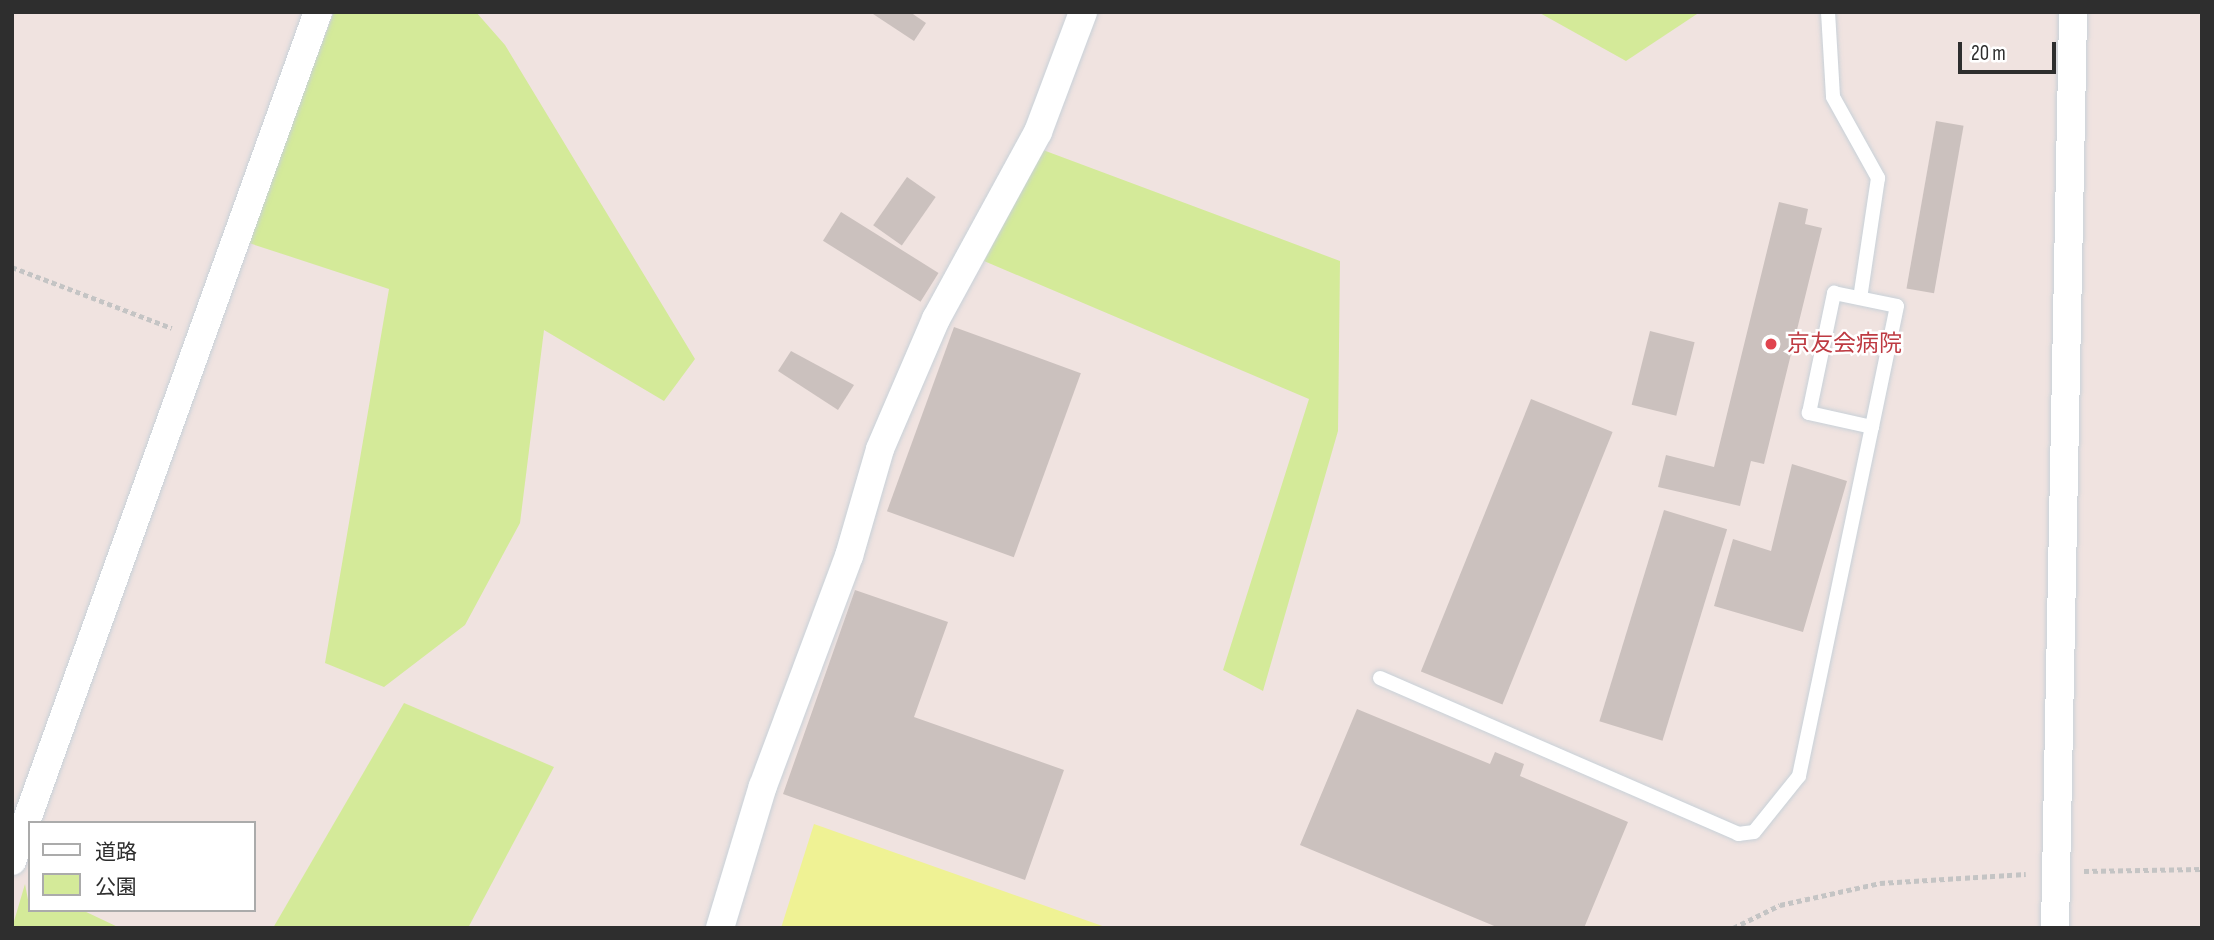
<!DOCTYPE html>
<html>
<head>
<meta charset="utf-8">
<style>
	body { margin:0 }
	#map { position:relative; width:2214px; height:940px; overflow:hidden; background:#f0e3e0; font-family:"Sofia Sans Condensed","Noto Sans JP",sans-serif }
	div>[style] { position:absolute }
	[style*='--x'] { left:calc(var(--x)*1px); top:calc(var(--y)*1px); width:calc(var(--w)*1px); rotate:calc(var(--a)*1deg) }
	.green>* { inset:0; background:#d4ea99 }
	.pitch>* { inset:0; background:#eff294 }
	.building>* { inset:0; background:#cbc1be; transform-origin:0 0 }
	.path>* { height:4.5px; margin-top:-2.25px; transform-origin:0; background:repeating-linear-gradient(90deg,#c4c4c4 0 5px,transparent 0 8.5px) }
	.roads { filter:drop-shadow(0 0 2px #c8d1d8) drop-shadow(0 0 2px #c8d1d8) }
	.service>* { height:14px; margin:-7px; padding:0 7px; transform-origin:7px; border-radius:7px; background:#fff }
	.minor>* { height:28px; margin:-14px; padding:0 14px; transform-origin:14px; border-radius:14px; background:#fff }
	.dots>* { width:19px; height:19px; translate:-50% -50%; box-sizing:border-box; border:4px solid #fff; border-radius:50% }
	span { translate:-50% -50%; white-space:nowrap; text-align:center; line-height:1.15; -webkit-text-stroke:5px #fff; paint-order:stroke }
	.health-label { font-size:23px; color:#be3a42 }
	.left { translate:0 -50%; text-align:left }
	.frame { position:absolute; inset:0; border:14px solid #2e2e2e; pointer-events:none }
	.legend { position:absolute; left:28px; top:821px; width:228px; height:91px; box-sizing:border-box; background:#fff; border:2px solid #ababab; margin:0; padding:9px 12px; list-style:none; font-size:21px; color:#2e2e2e }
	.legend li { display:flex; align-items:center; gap:14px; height:35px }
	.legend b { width:35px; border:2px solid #ababab }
	.scale { position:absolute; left:1958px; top:42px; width:98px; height:32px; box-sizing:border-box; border:4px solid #2e2e2e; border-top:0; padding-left:9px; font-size:21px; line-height:24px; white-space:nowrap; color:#2e2e2e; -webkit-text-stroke:5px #fff; paint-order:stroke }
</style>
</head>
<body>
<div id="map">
	<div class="green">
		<div style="clip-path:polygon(334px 12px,476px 12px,505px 45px,695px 359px,664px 401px,544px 330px,520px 523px,465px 625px,384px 687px,325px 663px,389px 289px,246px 242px)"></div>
		<div style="clip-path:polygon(1538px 12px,1700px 12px,1626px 61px)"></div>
		<div style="clip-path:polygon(1043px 150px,1340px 261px,1338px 431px,1263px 691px,1223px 670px,1309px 399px,984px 261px)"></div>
		<div style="clip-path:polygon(404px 703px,554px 767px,468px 928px,273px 928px)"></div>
		<div style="clip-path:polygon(25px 884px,30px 910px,82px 910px,120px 928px,12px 928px)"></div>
	</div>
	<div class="pitch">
		<div style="clip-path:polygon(814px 824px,1108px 928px,781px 928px)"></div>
	</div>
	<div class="building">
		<div style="clip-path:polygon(870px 12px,910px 12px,926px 23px,914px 41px)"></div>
		<div style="left:1936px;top:121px;width:28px;height:170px;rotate:10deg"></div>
		<div style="left:907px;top:177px;width:35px;height:59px;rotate:35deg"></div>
		<div style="clip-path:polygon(1779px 202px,1808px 209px,1805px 224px,1822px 228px,1764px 464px,1751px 461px,1740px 506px,1658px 487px,1666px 455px,1714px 467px)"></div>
		<div style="left:841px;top:212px;width:115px;height:34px;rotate:32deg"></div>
		<div style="left:954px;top:327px;width:135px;height:196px;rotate:20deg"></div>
		<div style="left:1650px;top:331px;width:46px;height:76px;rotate:14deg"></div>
		<div style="clip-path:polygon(791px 351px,854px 385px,838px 410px,778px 371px)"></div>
		<div style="left:1531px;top:399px;width:88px;height:294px;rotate:22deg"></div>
		<div style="clip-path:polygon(1792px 464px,1847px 481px,1803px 632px,1714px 606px,1733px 539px,1771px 551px)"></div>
		<div style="left:1664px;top:510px;width:66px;height:221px;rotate:17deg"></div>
		<div style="clip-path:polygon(855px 590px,948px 622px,914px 717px,1064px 770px,1025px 880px,783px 794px)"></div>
		<div style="clip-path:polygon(1357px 709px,1490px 764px,1495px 752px,1524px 764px,1520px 776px,1628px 822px,1584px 928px,1499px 928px,1300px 845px)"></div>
	</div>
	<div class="path">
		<div style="--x:12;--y:267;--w:171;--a:20.9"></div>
		<div style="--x:2084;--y:871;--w:118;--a:-1"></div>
		<div style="--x:1733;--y:928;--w:52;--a:-26.1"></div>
		<div style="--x:1780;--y:905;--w:102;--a:-12.4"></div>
		<div style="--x:1880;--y:883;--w:146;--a:-3.5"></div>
	</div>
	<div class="roads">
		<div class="service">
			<div style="--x:1828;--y:12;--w:85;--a:86.6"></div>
			<div style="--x:1833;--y:97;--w:93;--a:60.9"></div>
			<div style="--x:1878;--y:178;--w:121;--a:98.5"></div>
			<div style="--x:1834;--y:293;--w:64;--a:11.7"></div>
			<div style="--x:1897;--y:306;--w:124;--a:101.7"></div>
			<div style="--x:1872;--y:427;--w:65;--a:-167.5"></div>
			<div style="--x:1809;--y:413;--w:123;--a:-78.2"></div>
			<div style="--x:1380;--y:678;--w:391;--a:23.5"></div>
			<div style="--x:1738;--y:834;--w:16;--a:-7"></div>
			<div style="--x:1754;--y:832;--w:72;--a:-51.2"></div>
			<div style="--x:1799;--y:776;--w:357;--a:-78.2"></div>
		</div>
		<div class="minor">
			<div style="--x:12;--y:861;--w:902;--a:-70.18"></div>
			<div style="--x:720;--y:928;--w:148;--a:-73.2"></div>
			<div style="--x:763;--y:786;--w:246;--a:-69.5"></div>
			<div style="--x:849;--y:556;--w:111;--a:-73.8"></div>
			<div style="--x:880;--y:449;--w:142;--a:-66.7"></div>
			<div style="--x:936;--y:319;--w:213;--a:-61.4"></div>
			<div style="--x:1038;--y:132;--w:128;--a:-69.4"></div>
			<div style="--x:2055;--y:928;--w:916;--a:-88.87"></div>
		</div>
	</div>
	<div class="dots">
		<div style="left:1771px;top:344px;background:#e0444e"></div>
	</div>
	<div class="health-label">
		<span class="left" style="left:1787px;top:344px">京友会病院</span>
	</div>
	<div class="frame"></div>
	<ul class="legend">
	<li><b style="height:9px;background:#fff"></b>道路</li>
	<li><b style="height:19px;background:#d4ea99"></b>公園</li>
	</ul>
	<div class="scale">20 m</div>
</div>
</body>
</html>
